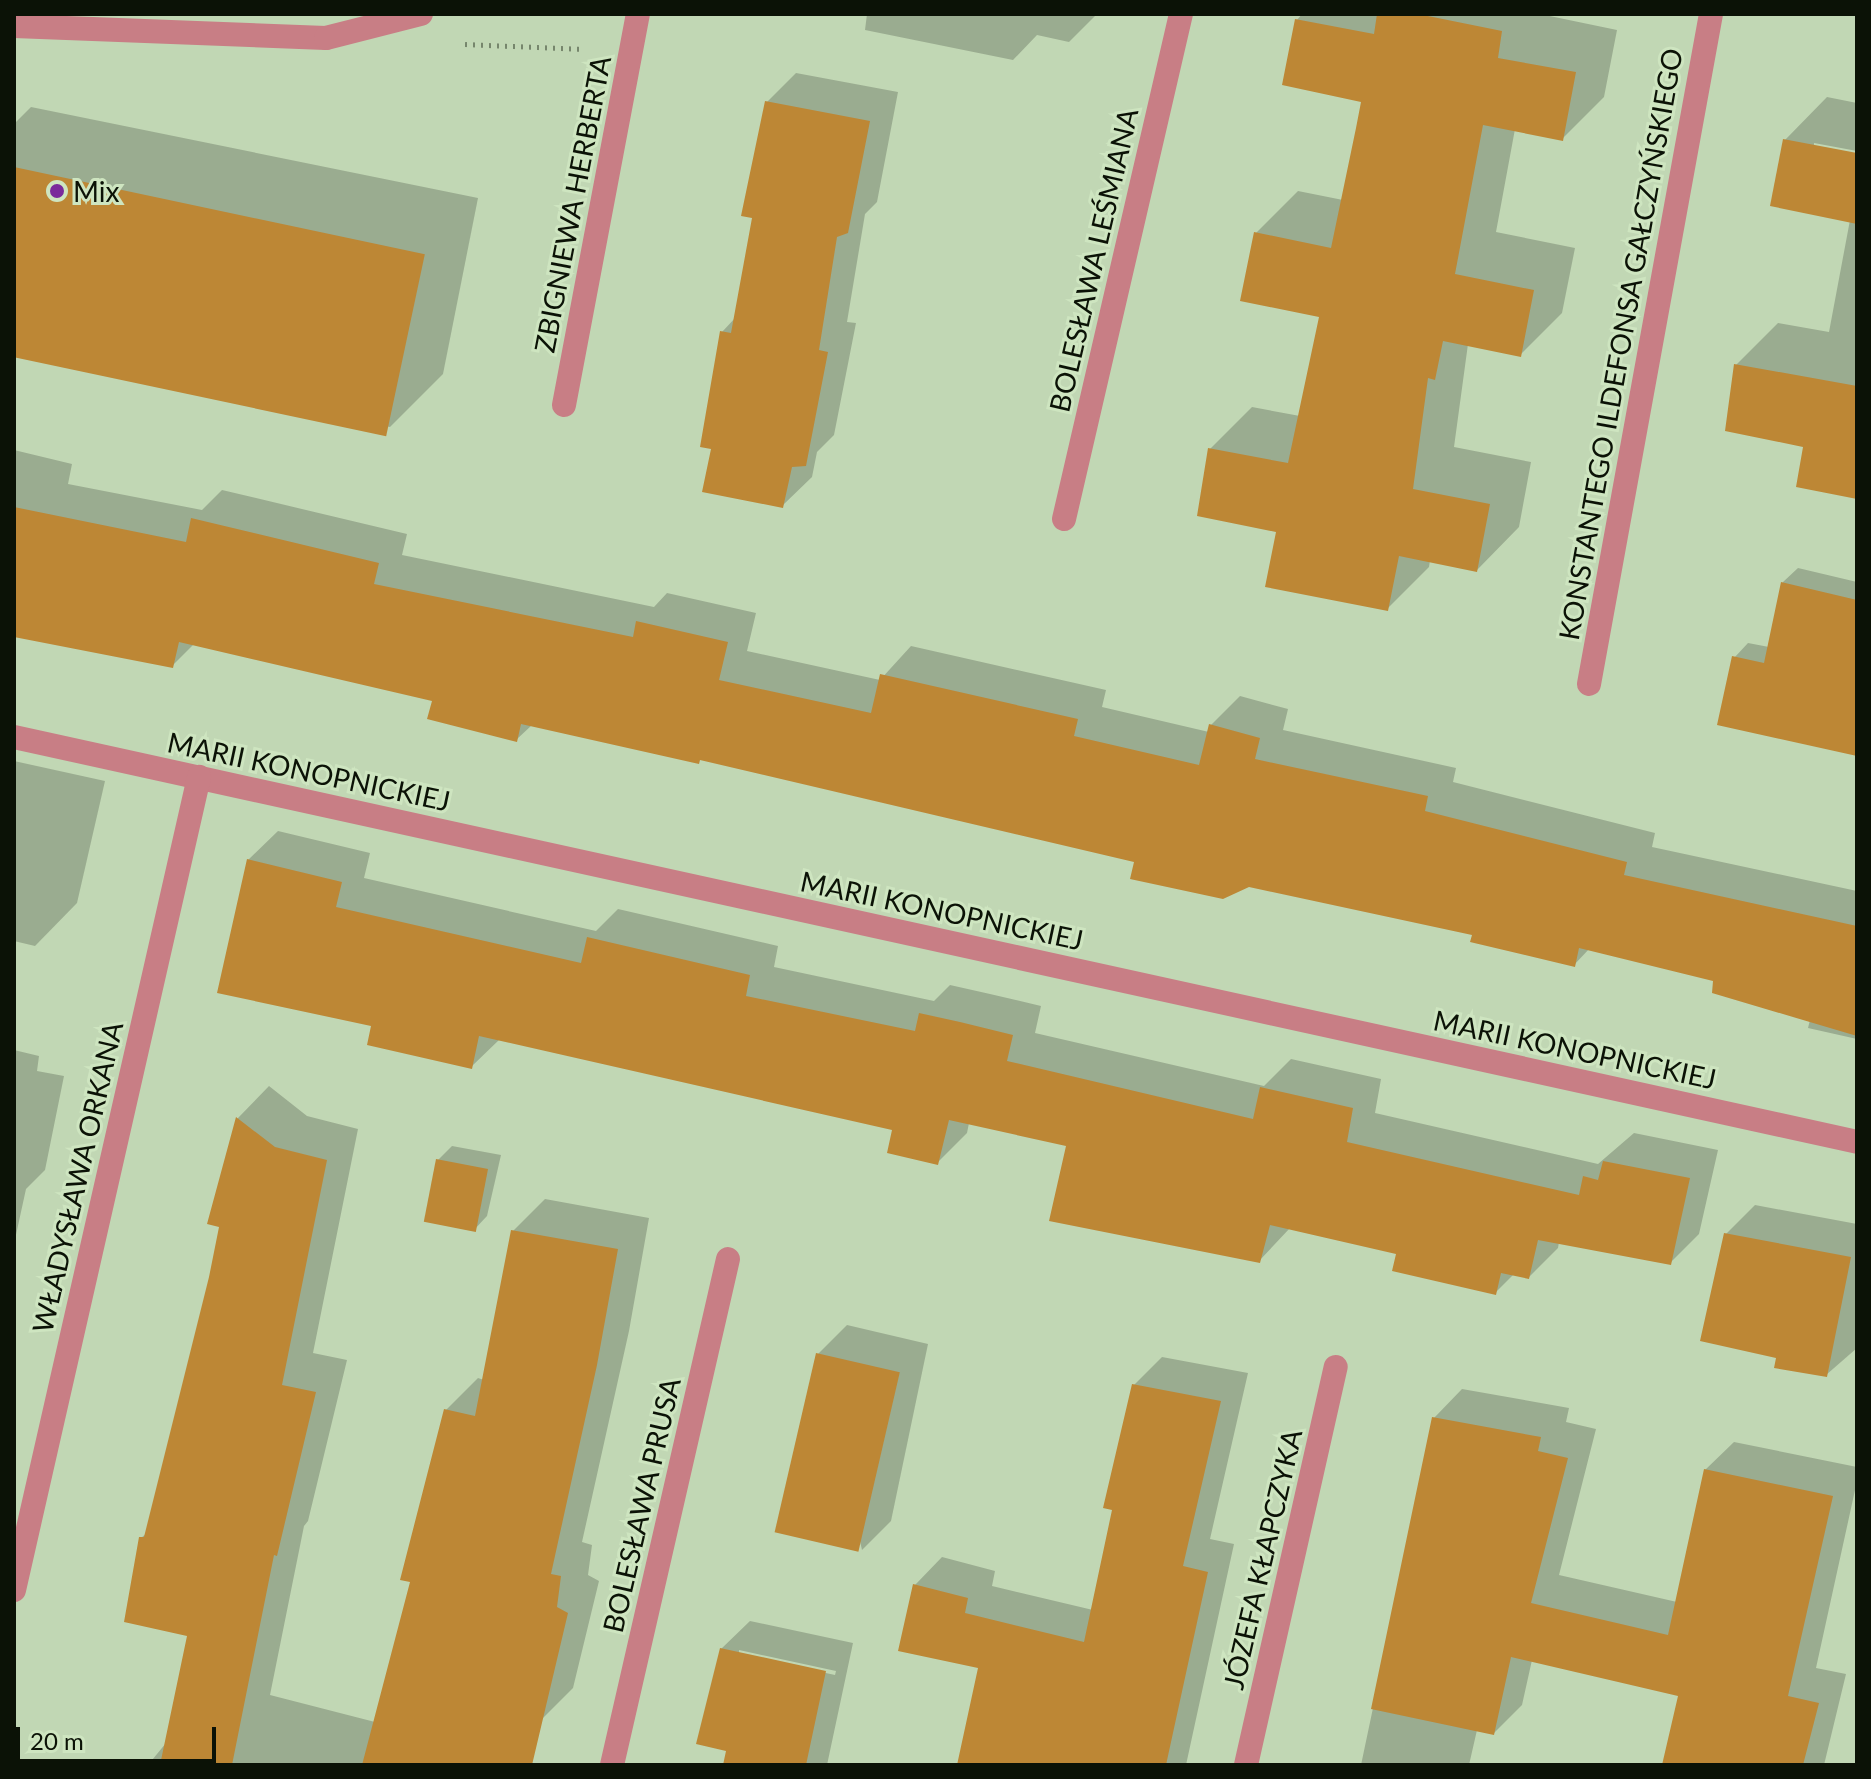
<!DOCTYPE html>
<html>
<head>
<meta charset="utf-8">
<style>
	body { margin:0 }
	#map { position:relative; width:1871px; height:1779px; overflow:hidden; background:#c1d7b4; font-family:Lato,sans-serif }
	div>[style] { position:absolute }
	[style*='--x'] { left:calc(var(--x)*1px); top:calc(var(--y)*1px); width:calc(var(--w)*1px); rotate:calc(var(--a)*1deg) }
	.shadow>* { inset:0; background:#0003 }
	.building>* { inset:0; background:#bd8735; transform-origin:0 0 }
	.path>* { height:5px; margin-top:-2.5px; transform-origin:0; background:repeating-linear-gradient(90deg,#76866c 0 2px,transparent 0 8px) }
	.minor>* { height:24px; margin:-12px; padding:0 12px; transform-origin:12px; border-radius:12px; background:#c87e85 }
	.dots>* { width:22px; height:22px; translate:-50% -50%; box-sizing:border-box; border:4px solid #cee5c0; border-radius:50% }
	span { translate:-50% -50%; white-space:nowrap; text-align:center; line-height:1.15; -webkit-text-stroke:6px #cee5c0; paint-order:stroke }
	.poi-label { font-size:28px; color:#0b1206 }
	.left { translate:0 -50%; text-align:left }
	.street-label { font-size:28px; color:#0b1206 }
	.frame { position:absolute; inset:0; border:16px solid #0b1206; pointer-events:none }
	.scale { position:absolute; left:16px; top:1727px; width:200px; height:36px; box-sizing:border-box; border:4px solid #0b1206; border-top:0; padding-left:10px; font-size:24px; line-height:28px; white-space:nowrap; color:#0b1206; -webkit-text-stroke:6px #cee5c0; paint-order:stroke }
</style>
</head>
<body>
<div id="map">
	<div class="shadow">
		<div style="clip-path:polygon(867px 14px,1097px 14px,1069px 42px,1037px 35px,1013px 60px,865px 30px)"></div>
		<div style="clip-path:polygon(1302px 14px,1540px 14px,1617px 30px,1604px 97px,1562px 139px,1515px 129px,1496px 232px,1575px 248px,1562px 313px,1520px 355px,1468px 344px,1454px 447px,1531px 462px,1519px 527px,1477px 570px,1430px 560px,1429px 567px,1387px 609px,1279px 531px,1210px 449px,1252px 407px,1300px 416px,1321px 315px,1256px 233px,1298px 191px,1343px 200px,1363px 100px,1297px 20px)"></div>
		<div style="clip-path:polygon(796px 73px,898px 92px,877px 202px,865px 214px,847px 322px,856px 323px,834px 435px,817px 452px,812px 477px,782px 506px,713px 447px,722px 332px,736px 317px,754px 217px,767px 102px)"></div>
		<div style="clip-path:polygon(1827px 97px,1857px 103px,1857px 151px,1814px 143px,1814px 147px,1857px 155px,1857px 497px,1805px 445px,1736px 365px,1778px 323px,1829px 332px,1850px 220px,1785px 140px)"></div>
		<div style="clip-path:polygon(31px 107px,478px 198px,443px 374px,390px 427px,14px 351px,14px 124px)"></div>
		<div style="clip-path:polygon(14px 450px,72px 464px,68px 484px,202px 510px,222px 490px,407px 534px,402px 555px,654px 607px,667px 593px,756px 613px,747px 651px,880px 680px,911px 646px,1106px 690px,1102px 707px,1209px 732px,1211px 725px,1240px 696px,1288px 709px,1283px 730px,1456px 768px,1453px 782px,1655px 833px,1652px 847px,1857px 891px,1857px 1039px,1808px 1028px,1810px 1020px,1715px 980px,1590px 948px,1574px 965px,1474px 933px,1136px 860px,701px 759px,532px 725px,516px 740px,434px 700px,195px 643px,172px 666px,14px 611px)"></div>
		<div style="clip-path:polygon(1798px 568px,1857px 582px,1857px 754px,1734px 658px,1748px 643px,1769px 647px,1783px 582px)"></div>
		<div style="clip-path:polygon(14px 761px,105px 781px,77px 903px,35px 946px,14px 941px)"></div>
		<div style="clip-path:polygon(278px 831px,370px 853px,364px 878px,596px 931px,618px 909px,778px 946px,774px 967px,934px 1001px,950px 985px,990px 994px,1041px 1006px,1035px 1033px,1264px 1086px,1291px 1059px,1381px 1079px,1375px 1113px,1598px 1164px,1634px 1133px,1718px 1150px,1699px 1234px,1670px 1263px,1559px 1242px,1558px 1248px,1529px 1277px,1514px 1274px,1496px 1292px,1398px 1253px,1290px 1228px,1259px 1261px,1069px 1144px,969px 1123px,967px 1133px,938px 1162px,894px 1128px,500px 1039px,471px 1067px,373px 1025px,248px 860px)"></div>
		<div style="clip-path:polygon(14px 1050px,39px 1056px,37px 1071px,64px 1076px,45px 1170px,26px 1189px,14px 1244px)"></div>
		<div style="clip-path:polygon(269px 1086px,307px 1116px,358px 1129px,313px 1353px,347px 1360px,308px 1521px,304px 1526px,270px 1695px,375px 1722px,412px 1580px,446px 1410px,478px 1378px,484px 1380px,513px 1231px,545px 1199px,649px 1218px,629px 1331px,582px 1542px,592px 1545px,588px 1575px,599px 1581px,573px 1688px,541px 1720px,481px 1765px,148px 1765px,166px 1743px,189px 1634px,141px 1538px,148px 1532px,222px 1226px,209px 1223px,238px 1118px)"></div>
		<div style="clip-path:polygon(452px 1146px,501px 1155px,487px 1216px,473px 1231px,438px 1160px)"></div>
		<div style="clip-path:polygon(1755px 1205px,1857px 1224px,1857px 1348px,1826px 1375px,1778px 1357px,1726px 1234px)"></div>
		<div style="clip-path:polygon(847px 1325px,928px 1344px,891px 1521px,862px 1550px,818px 1354px)"></div>
		<div style="clip-path:polygon(1162px 1357px,1248px 1373px,1210px 1539px,1234px 1544px,1186px 1765px,959px 1765px,980px 1666px,915px 1585px,942px 1557px,995px 1571px,992px 1586px,1093px 1610px,1114px 1508px,1134px 1385px)"></div>
		<div style="clip-path:polygon(1462px 1389px,1569px 1408px,1566px 1422px,1596px 1429px,1559px 1575px,1677px 1602px,1705px 1470px,1734px 1442px,1857px 1467px,1857px 1481px,1816px 1668px,1846px 1674px,1824px 1765px,1664px 1765px,1680px 1694px,1532px 1660px,1522px 1705px,1494px 1733px,1477px 1730px,1469px 1765px,1361px 1765px,1434px 1418px)"></div>
		<div style="clip-path:polygon(evenodd,750px 1621px,853px 1643px,827px 1765px,725px 1765px,728px 1750px,721px 1649px,750px 1621px,739px 1650px,836px 1671px,835px 1675px,739px 1654px,739px 1650px)"></div>
	</div>
	<div class="building">
		<div style="clip-path:polygon(1377px 14px,1418px 14px,1502px 31px,1498px 58px,1576px 72px,1563px 141px,1483px 125px,1455px 274px,1534px 290px,1521px 357px,1443px 341px,1435px 380px,1428px 378px,1413px 489px,1490px 504px,1477px 572px,1399px 556px,1388px 611px,1265px 587px,1276px 532px,1197px 516px,1208px 448px,1288px 463px,1319px 317px,1240px 301px,1254px 232px,1331px 248px,1356px 128px,1361px 102px,1282px 85px,1295px 19px,1374px 34px)"></div>
		<div style="clip-path:polygon(765px 101px,870px 121px,848px 233px,837px 237px,819px 350px,828px 352px,806px 466px,792px 467px,783px 508px,702px 492px,711px 449px,700px 447px,720px 331px,731px 333px,752px 218px,741px 216px)"></div>
		<div style="clip-path:polygon(1783px 139px,1857px 153px,1857px 224px,1770px 206px)"></div>
		<div style="left:14px;top:167px;width:420px;height:186px;rotate:12deg"></div>
		<div style="clip-path:polygon(1734px 364px,1857px 386px,1857px 499px,1796px 487px,1803px 447px,1725px 431px)"></div>
		<div style="clip-path:polygon(14px 507px,186px 542px,191px 518px,379px 563px,374px 584px,633px 637px,636px 621px,728px 642px,719px 680px,871px 713px,880px 674px,1078px 719px,1074px 736px,1199px 765px,1209px 724px,1260px 738px,1255px 759px,1428px 796px,1425px 811px,1627px 862px,1624px 875px,1857px 926px,1857px 1036px,1712px 993px,1713px 981px,1579px 948px,1575px 967px,1470px 942px,1472px 935px,1249px 887px,1223px 899px,1130px 879px,1134px 862px,700px 760px,699px 764px,521px 724px,517px 742px,427px 719px,432px 701px,179px 642px,173px 668px,14px 637px)"></div>
		<div style="clip-path:polygon(1781px 582px,1857px 600px,1857px 756px,1717px 725px,1732px 656px,1764px 663px)"></div>
		<div style="clip-path:polygon(247px 859px,342px 882px,336px 907px,581px 963px,587px 937px,750px 975px,746px 996px,915px 1031px,919px 1013px,960px 1022px,1013px 1035px,1007px 1061px,1253px 1119px,1260px 1087px,1353px 1108px,1347px 1142px,1579px 1195px,1583px 1176px,1598px 1180px,1603px 1161px,1690px 1178px,1671px 1265px,1538px 1240px,1529px 1279px,1501px 1273px,1496px 1295px,1392px 1271px,1396px 1254px,1270px 1225px,1260px 1263px,1049px 1221px,1066px 1146px,949px 1120px,938px 1165px,887px 1153px,892px 1130px,479px 1036px,472px 1069px,367px 1045px,371px 1026px,217px 993px)"></div>
		<div style="clip-path:polygon(236px 1117px,275px 1147px,327px 1160px,282px 1385px,316px 1392px,277px 1556px,274px 1555px,232px 1765px,160px 1765px,187px 1636px,124px 1622px,139px 1537px,144px 1537px,209px 1277px,219px 1227px,207px 1224px)"></div>
		<div style="left:436px;top:1159px;width:53px;height:64px;rotate:11deg"></div>
		<div style="clip-path:polygon(511px 1230px,618px 1249px,597px 1365px,551px 1574px,561px 1576px,557px 1607px,568px 1613px,532px 1765px,362px 1765px,410px 1582px,400px 1580px,444px 1409px,475px 1416px)"></div>
		<div style="clip-path:polygon(1724px 1233px,1851px 1257px,1827px 1377px,1774px 1368px,1776px 1358px,1700px 1341px)"></div>
		<div style="left:816px;top:1353px;width:86px;height:184px;rotate:13deg"></div>
		<div style="clip-path:polygon(1132px 1384px,1221px 1401px,1183px 1566px,1208px 1572px,1166px 1765px,957px 1765px,978px 1668px,898px 1651px,913px 1584px,968px 1598px,965px 1613px,1084px 1642px,1112px 1510px,1103px 1508px)"></div>
		<div style="clip-path:polygon(1432px 1417px,1541px 1437px,1538px 1451px,1568px 1458px,1531px 1603px,1668px 1635px,1704px 1469px,1833px 1496px,1788px 1696px,1819px 1703px,1803px 1765px,1662px 1765px,1678px 1696px,1511px 1657px,1494px 1735px,1371px 1709px)"></div>
		<div style="clip-path:polygon(720px 1648px,826px 1671px,806px 1765px,723px 1765px,726px 1751px,696px 1744px)"></div>
	</div>
	<div class="path">
		<div style="--x:465;--y:44;--w:119;--a:2.4"></div>
	</div>
	<div class="minor">
		<div style="--x:14;--y:26;--w:312;--a:2.2"></div>
		<div style="--x:326;--y:38;--w:98;--a:-14.2"></div>
		<div style="--x:564;--y:405;--w:398;--a:-79.3"></div>
		<div style="--x:1064;--y:519;--w:518;--a:-76.96"></div>
		<div style="--x:1589;--y:684;--w:681;--a:-79.68"></div>
		<div style="--x:14;--y:737;--w:1887;--a:12.39"></div>
		<div style="--x:14;--y:1590;--w:834;--a:-77.18"></div>
		<div style="--x:612;--y:1765;--w:519;--a:-77.09"></div>
		<div style="--x:1246;--y:1765;--w:408;--a:-77.3"></div>
	</div>
	<div class="dots">
		<div style="left:57px;top:191px;background:#7a2a9b"></div>
	</div>
	<div class="poi-label">
		<span class="left" style="left:73px;top:191px">Mix</span>
	</div>
	<div class="street-label">
		<span style="left:572px;top:204px;rotate:-79deg">ZBIGNIEWA HERBERTA</span>
		<span style="left:1093px;top:260px;rotate:-77deg">BOLESŁAWA LEŚMIANA</span>
		<span style="left:1620px;top:344px;rotate:-80deg">KONSTANTEGO ILDEFONSA GAŁCZYŃSKIEGO</span>
		<span style="left:309px;top:771px;rotate:12deg">MARII KONOPNICKIEJ</span>
		<span style="left:942px;top:910px;rotate:12deg">MARII KONOPNICKIEJ</span>
		<span style="left:1575px;top:1049px;rotate:12deg">MARII KONOPNICKIEJ</span>
		<span style="left:77px;top:1177px;rotate:-77deg">WŁADYSŁAWA ORKANA</span>
		<span style="left:641px;top:1505px;rotate:-77deg">BOLESŁAWA PRUSA</span>
		<span style="left:1262px;top:1559px;rotate:-77deg">JÓZEFA KŁAPCZYKA</span>
	</div>
	<div class="frame"></div>
	<div class="scale">20 m</div>
</div>
</body>
</html>
